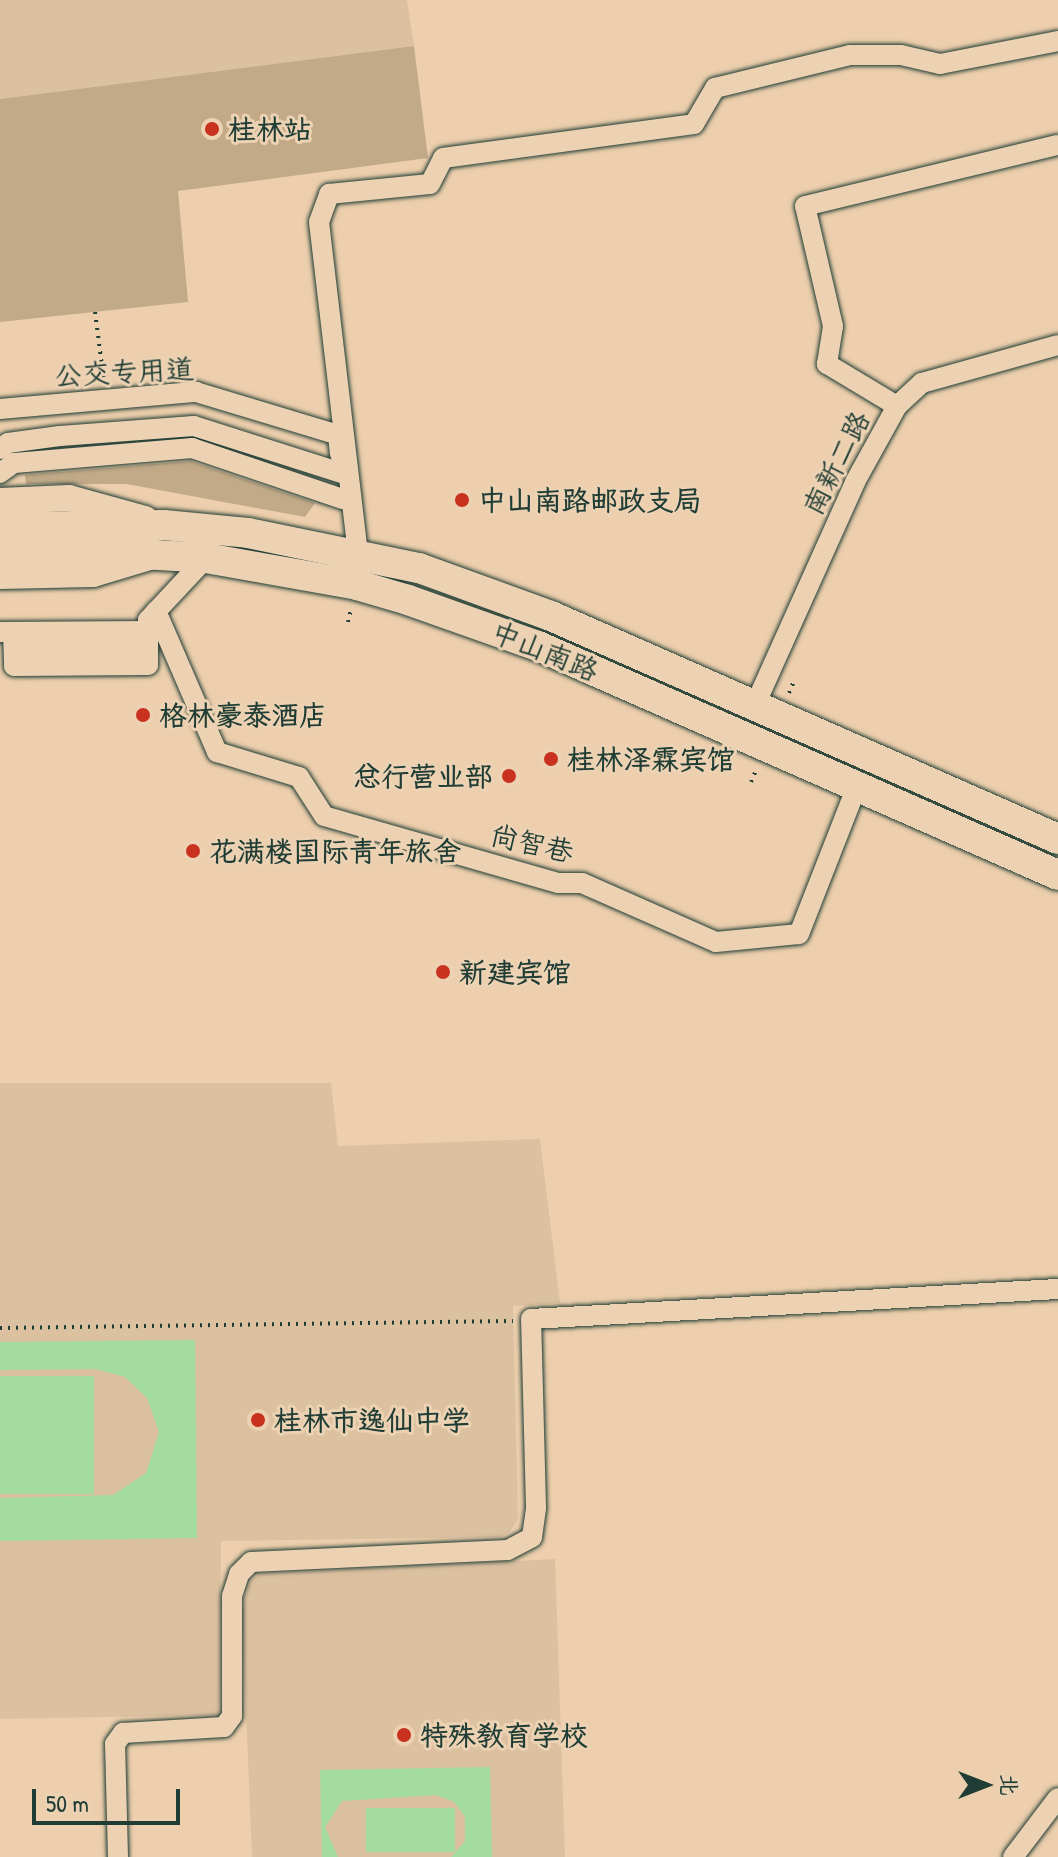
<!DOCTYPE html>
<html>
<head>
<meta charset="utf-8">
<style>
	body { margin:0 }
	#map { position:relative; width:1058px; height:1857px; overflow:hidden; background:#edcfad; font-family:"Patrick Hand","LXGW WenKai TC",sans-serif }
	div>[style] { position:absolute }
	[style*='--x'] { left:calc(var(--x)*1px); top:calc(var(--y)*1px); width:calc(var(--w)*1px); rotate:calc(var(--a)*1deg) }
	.built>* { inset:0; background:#dcc1a0 }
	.green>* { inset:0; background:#a4dca0; transform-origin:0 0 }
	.building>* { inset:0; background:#c2aa88 }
	.path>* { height:4px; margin-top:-2px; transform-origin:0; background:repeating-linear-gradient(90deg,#1f3d34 0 2px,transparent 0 8px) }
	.roads { filter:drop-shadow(0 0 2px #1f3d34) drop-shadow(0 0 2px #1f3d34) }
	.minor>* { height:20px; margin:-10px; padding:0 10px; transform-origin:10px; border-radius:10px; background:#ecd1b3 }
	.major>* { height:26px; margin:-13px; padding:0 13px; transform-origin:13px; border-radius:13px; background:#ecd1b3 }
	.highway>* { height:30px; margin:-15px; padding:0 15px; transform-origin:15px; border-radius:15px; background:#ecd1b3 }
	.dots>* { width:22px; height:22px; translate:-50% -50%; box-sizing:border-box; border:4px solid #ecd1b3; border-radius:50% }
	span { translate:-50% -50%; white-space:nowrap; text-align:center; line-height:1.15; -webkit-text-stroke:6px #ecd1b3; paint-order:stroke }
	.poi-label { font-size:28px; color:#1f3d34; font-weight:700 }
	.left { translate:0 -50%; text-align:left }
	.right { translate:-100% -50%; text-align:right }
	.street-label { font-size:28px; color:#1f3d34 }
	.north { position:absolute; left:946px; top:1745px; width:80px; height:80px; -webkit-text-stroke:6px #ecd1b3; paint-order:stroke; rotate:90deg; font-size:22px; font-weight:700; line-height:32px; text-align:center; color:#1f3d34 }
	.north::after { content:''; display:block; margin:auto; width:28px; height:36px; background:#1f3d34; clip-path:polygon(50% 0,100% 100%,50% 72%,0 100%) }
	.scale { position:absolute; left:32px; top:1789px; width:148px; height:36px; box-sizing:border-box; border:4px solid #1f3d34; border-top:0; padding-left:10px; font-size:24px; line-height:28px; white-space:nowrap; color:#1f3d34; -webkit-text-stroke:6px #ecd1b3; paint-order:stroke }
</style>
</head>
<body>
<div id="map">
	<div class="built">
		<div style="clip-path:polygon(0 0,407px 0,414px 46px,0 99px)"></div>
		<div style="clip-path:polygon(0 1083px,331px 1083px,338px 1146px,540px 1139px,560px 1303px,513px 1306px,518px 1519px,510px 1532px,500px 1537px,221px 1541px,219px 1715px,0 1719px)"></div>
		<div style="clip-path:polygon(555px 1559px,565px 1857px,252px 1857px,242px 1613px,249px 1584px,259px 1574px)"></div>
	</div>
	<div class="green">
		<div style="clip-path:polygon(195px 1340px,197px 1538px,0 1541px,0 1498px,113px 1495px,146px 1473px,159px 1432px,147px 1398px,125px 1377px,96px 1369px,0 1370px,0 1342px)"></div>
		<div style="left:0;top:1376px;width:94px;height:118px"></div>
		<div style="clip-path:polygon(490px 1767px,492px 1857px,451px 1857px,465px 1841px,465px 1817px,454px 1802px,436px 1795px,342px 1801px,325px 1827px,338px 1857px,322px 1857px,320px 1770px)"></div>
		<div style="left:455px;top:1808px;width:44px;height:89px;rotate:90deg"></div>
	</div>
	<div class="building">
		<div style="clip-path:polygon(414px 46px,428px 158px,178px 191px,188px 302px,0 322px,0 99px)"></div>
		<div style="clip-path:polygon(190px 461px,315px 503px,305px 517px,127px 484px,26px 484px,25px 475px)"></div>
	</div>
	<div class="path">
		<div style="--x:95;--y:312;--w:70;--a:82.6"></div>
		<div style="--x:348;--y:622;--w:13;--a:-77"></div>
		<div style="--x:789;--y:693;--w:13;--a:-67"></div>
		<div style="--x:751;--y:782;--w:15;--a:-67"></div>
		<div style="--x:0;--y:1328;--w:513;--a:-0.78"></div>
	</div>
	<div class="roads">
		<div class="minor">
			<div style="--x:897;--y:406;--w:82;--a:-149"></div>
			<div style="--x:827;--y:364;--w:38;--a:-81"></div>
			<div style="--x:833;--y:326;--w:123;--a:-103.1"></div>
			<div style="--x:805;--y:206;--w:260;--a:-13.6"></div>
			<div style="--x:0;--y:409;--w:197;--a:-5"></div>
			<div style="--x:196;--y:392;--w:148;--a:16.8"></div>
			<div style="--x:338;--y:435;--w:19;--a:84"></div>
			<div style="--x:0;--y:449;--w:10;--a:-37"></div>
			<div style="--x:8;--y:443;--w:52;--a:-7.7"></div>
			<div style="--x:60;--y:436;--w:134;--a:-4.3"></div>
			<div style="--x:194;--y:426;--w:154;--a:17.7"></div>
			<div style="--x:0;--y:473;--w:17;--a:-36"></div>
			<div style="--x:14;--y:463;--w:179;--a:-4.8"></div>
			<div style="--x:192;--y:448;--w:159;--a:18.7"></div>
			<div style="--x:358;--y:554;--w:334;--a:-96.7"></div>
			<div style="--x:319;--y:222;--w:30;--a:-70"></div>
			<div style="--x:329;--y:194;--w:101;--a:-5.7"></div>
			<div style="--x:430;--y:184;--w:29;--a:-63"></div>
			<div style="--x:443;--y:158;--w:253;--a:-7.7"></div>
			<div style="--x:694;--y:124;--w:42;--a:-59.7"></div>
			<div style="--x:715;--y:88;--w:139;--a:-13.7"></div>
			<div style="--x:850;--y:55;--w:51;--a:0"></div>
			<div style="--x:901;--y:55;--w:40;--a:13"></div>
			<div style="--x:940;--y:64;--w:120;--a:-11"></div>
			<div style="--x:156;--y:611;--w:154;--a:66.6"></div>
			<div style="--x:217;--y:752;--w:86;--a:17"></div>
			<div style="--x:299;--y:777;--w:46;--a:57.3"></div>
			<div style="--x:324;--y:816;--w:243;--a:16"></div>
			<div style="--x:558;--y:883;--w:24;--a:0"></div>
			<div style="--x:582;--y:883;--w:146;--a:23.8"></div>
			<div style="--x:716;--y:942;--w:83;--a:-5.5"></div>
			<div style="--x:799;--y:934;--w:159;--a:-68.6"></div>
			<div style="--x:0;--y:632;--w:148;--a:-0.4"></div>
			<div style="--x:13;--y:632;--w:34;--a:88"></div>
			<div style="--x:14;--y:666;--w:134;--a:-0.4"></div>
			<div style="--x:148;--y:665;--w:45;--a:-90"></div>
			<div style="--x:148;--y:620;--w:85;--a:-46.9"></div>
			<div style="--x:14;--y:649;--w:134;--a:0"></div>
			<div style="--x:755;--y:705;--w:244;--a:-65.8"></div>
			<div style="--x:855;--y:482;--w:87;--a:-61.1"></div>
			<div style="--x:897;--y:406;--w:34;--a:-43"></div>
			<div style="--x:922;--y:383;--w:141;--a:-15.6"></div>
			<div style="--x:118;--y:1857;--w:113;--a:-91.5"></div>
			<div style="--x:115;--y:1744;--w:14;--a:-54"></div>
			<div style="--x:123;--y:1733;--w:101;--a:-3.4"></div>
			<div style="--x:224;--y:1727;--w:14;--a:-54"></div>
			<div style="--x:232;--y:1716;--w:120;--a:-90"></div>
			<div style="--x:232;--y:1596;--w:23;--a:-72"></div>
			<div style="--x:239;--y:1574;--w:17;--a:-45"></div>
			<div style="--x:251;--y:1562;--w:257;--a:-2.7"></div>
			<div style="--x:508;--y:1550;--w:27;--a:-28"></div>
			<div style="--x:532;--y:1537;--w:30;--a:-82"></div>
			<div style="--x:536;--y:1507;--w:188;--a:-91.5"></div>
			<div style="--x:531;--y:1319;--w:528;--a:-3.26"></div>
			<div style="--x:1013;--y:1857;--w:74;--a:-52.7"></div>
		</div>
		<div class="major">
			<div style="--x:0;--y:501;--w:69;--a:-2.5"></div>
			<div style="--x:69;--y:498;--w:79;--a:15.4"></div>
			<div style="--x:0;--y:576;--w:93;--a:-1.2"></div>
			<div style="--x:93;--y:574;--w:59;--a:-16.6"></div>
		</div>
		<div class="highway">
			<div style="--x:0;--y:527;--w:164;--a:-0.7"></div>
			<div style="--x:164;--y:525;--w:84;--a:5.4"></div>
			<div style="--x:248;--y:533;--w:175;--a:11.6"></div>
			<div style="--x:419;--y:568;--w:140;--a:20"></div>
			<div style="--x:551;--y:616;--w:554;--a:23.74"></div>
			<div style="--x:0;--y:552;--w:73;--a:-1.6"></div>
			<div style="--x:73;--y:550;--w:133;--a:3.4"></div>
			<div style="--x:206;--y:558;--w:153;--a:10.1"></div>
			<div style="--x:357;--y:585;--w:53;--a:16.4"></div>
			<div style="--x:408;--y:600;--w:138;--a:19.5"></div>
			<div style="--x:538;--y:646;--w:568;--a:23.77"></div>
		</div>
	</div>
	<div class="dots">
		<div style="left:212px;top:129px;background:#c8321e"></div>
		<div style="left:462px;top:500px;background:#c8321e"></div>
		<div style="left:143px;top:715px;background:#c8321e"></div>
		<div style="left:551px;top:759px;background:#c8321e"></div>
		<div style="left:509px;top:776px;background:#c8321e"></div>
		<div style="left:193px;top:851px;background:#c8321e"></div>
		<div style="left:443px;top:972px;background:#c8321e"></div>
		<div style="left:258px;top:1420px;background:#c8321e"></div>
		<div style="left:404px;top:1735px;background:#c8321e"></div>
	</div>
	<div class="poi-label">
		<span class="left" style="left:228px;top:129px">桂林站</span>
		<span class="left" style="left:478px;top:500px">中山南路邮政支局</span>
		<span class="left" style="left:159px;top:715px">格林豪泰酒店</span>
		<span class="left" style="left:567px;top:759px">桂林泽霖宾馆</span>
		<span class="right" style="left:493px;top:776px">总行营业部</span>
		<span class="left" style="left:209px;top:851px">花满楼国际青年旅舍</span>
		<span class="left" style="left:459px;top:972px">新建宾馆</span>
		<span class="left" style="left:274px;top:1420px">桂林市逸仙中学</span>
		<span class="left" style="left:420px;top:1735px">特殊教育学校</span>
	</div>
	<div class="street-label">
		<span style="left:124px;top:372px;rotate:-3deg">公交专用道</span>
		<span style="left:836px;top:463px;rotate:-63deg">南新二路</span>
		<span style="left:545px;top:651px;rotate:22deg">中山南路</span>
		<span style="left:532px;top:843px;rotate:13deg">尚智巷</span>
	</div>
	<div class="north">北</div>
	<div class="scale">50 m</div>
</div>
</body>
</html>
